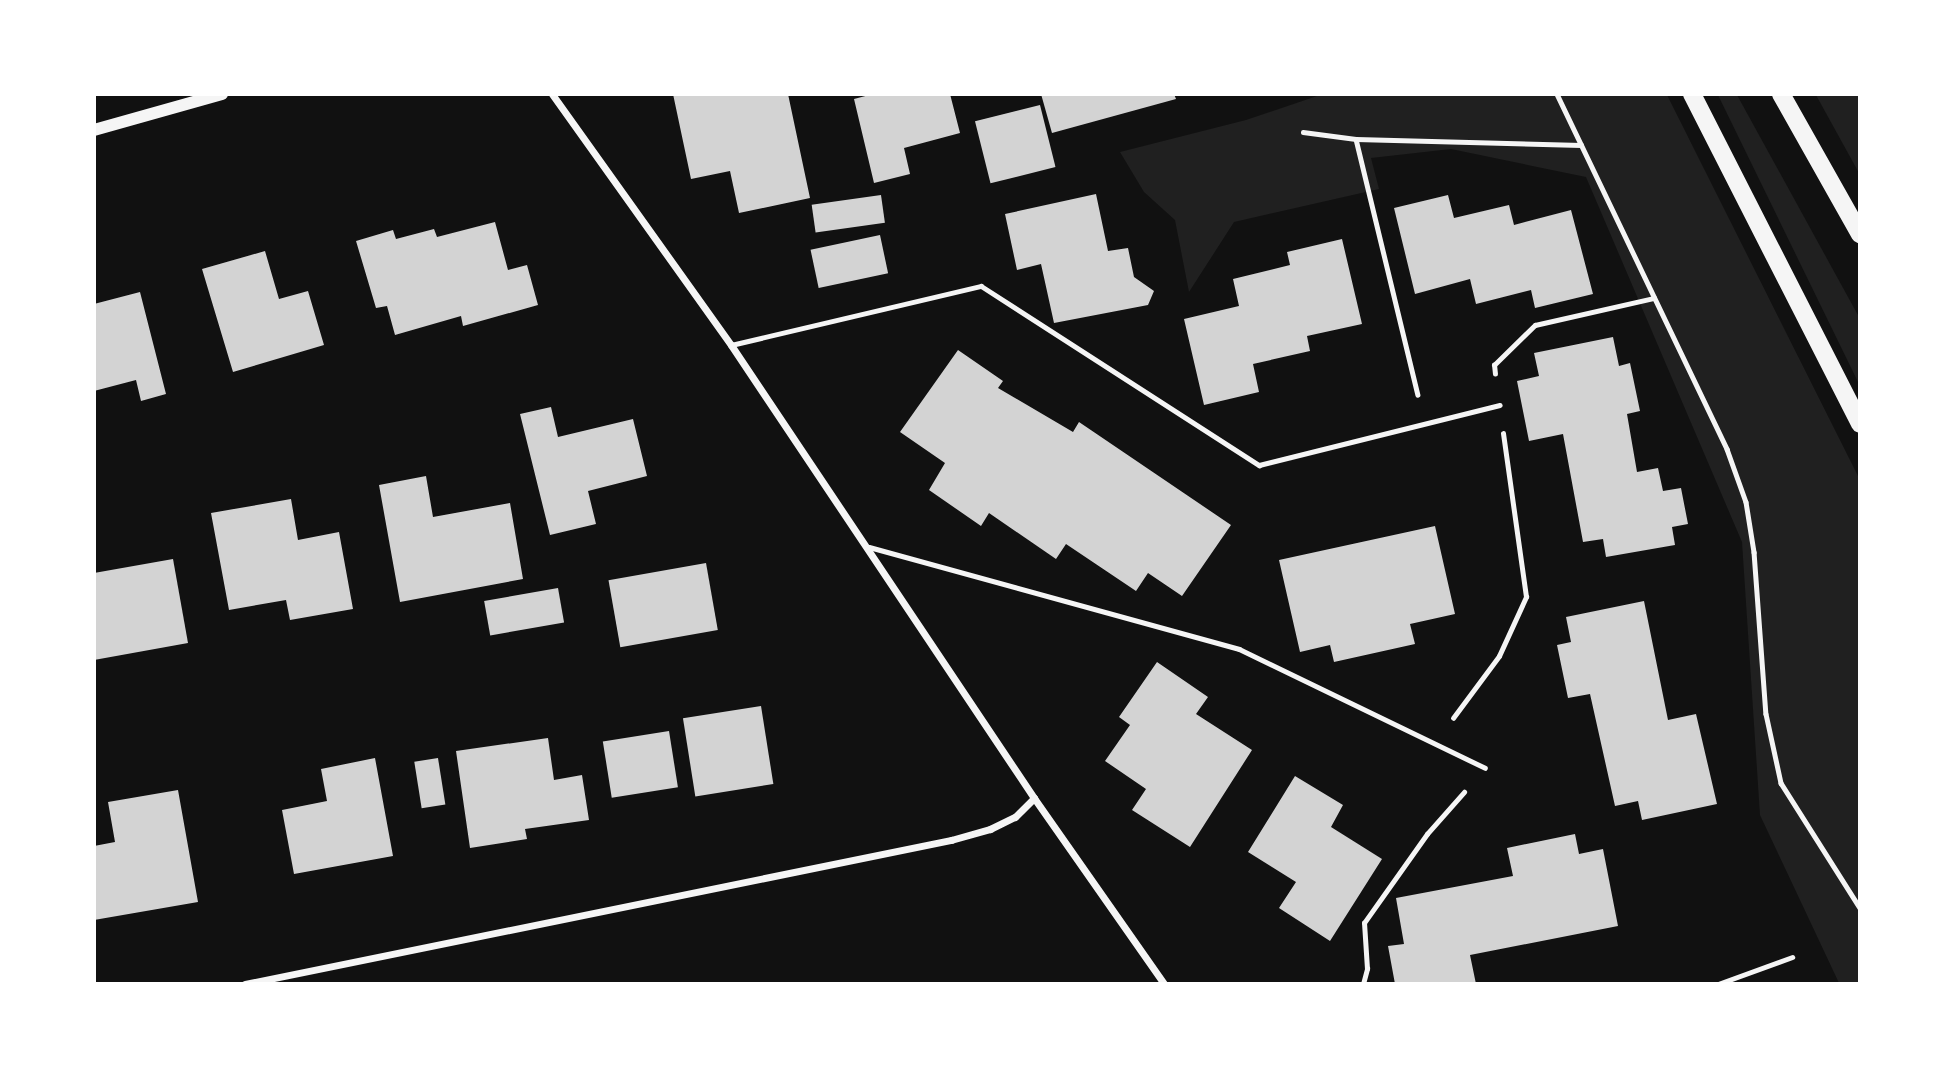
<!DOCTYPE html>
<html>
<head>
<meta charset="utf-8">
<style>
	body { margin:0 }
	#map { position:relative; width:1954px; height:1078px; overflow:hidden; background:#111; font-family:Mulish,sans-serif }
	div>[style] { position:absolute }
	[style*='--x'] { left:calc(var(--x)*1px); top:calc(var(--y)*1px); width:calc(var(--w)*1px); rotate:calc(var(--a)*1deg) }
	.green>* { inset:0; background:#202020 }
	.building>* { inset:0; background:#d3d3d3; transform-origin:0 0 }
	.path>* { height:4.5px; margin:-2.25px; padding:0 2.25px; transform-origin:2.25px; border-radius:2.25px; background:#f5f5f5 }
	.service>* { height:5px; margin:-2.5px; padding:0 2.5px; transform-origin:2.5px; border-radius:2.5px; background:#f5f5f5 }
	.minor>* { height:7px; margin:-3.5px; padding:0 3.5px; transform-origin:3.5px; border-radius:3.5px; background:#f5f5f5 }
	.tertiary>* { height:12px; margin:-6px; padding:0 6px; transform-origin:6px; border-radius:6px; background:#f5f5f5 }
	.primary>* { height:18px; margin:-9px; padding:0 9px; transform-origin:9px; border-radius:9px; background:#f5f5f5 }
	span { translate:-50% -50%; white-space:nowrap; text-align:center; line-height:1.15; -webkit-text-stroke:6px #fff; paint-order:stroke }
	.frame { position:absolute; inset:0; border:96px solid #fff; pointer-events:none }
</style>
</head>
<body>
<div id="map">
	<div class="green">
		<div style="clip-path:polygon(1320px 95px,1667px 95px,1859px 478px,1859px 983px,1839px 983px,1760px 815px,1742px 542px,1586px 177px,1451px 149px,1371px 158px,1379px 189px,1234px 222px,1189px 292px,1175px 220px,1144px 192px,1120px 152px,1246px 120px)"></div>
		<div style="clip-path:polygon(1718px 95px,1737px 95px,1859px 317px,1859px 384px)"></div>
		<div style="clip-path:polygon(1816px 95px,1859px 95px,1859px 173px)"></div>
	</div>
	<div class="building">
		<div style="clip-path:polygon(673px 94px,788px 94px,810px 198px,739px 213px,730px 171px,691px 179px)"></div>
		<div style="clip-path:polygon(873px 94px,950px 94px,960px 133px,904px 148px,910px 174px,874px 183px,854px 99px)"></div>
		<div style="clip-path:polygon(1041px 94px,1174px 94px,1176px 99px,1052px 133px)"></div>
		<div style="left:1040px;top:105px;width:64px;height:67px;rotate:76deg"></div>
		<div style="clip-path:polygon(1096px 194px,1108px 251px,1128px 248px,1134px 277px,1154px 291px,1148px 305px,1054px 323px,1041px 264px,1017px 270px,1005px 214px)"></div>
		<div style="left:881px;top:195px;width:28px;height:70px;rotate:82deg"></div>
		<div style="clip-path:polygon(1448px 195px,1454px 218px,1509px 205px,1514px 225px,1571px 210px,1593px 294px,1535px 308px,1531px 290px,1476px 304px,1470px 279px,1415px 294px,1394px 208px)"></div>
		<div style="clip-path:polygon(495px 222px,508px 270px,527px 265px,538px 305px,463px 326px,461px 316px,395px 335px,387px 306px,376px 308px,356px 241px,393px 230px,396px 239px,434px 229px,437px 237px)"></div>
		<div style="left:880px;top:235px;width:39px;height:71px;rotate:78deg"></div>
		<div style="clip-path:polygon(1342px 239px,1362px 324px,1307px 336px,1310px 351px,1253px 364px,1259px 392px,1204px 405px,1184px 319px,1239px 306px,1233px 279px,1290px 265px,1287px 252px)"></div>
		<div style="clip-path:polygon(265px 251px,279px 299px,308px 291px,324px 345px,233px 372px,202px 269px)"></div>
		<div style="clip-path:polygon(140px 292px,166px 394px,141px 401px,136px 380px,94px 391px,94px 304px)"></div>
		<div style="clip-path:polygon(1613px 337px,1619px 366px,1630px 363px,1640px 411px,1627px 414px,1637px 472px,1658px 468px,1663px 491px,1681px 488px,1688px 524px,1672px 527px,1675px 545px,1606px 557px,1603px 539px,1583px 542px,1563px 434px,1529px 441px,1517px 381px,1539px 376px,1534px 353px)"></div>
		<div style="clip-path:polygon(958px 350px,1003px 381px,998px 388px,1073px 432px,1079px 422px,1231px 525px,1182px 596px,1148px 573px,1136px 591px,1066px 544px,1056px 559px,989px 513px,981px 526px,929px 490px,945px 463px,900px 432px)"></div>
		<div style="clip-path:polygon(551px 407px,558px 437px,633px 419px,647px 476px,588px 491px,596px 524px,550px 535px,520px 414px)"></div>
		<div style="clip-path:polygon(426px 476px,433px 517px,510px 503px,523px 579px,400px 602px,379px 485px)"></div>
		<div style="clip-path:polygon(291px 499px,298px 540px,339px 532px,353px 609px,290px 620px,286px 600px,229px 610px,211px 513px)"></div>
		<div style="clip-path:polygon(1435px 526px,1455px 614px,1410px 624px,1415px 644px,1334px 662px,1330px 645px,1300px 652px,1279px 560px)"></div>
		<div style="clip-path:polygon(173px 559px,188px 643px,94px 660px,94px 573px)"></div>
		<div style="left:706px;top:563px;width:68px;height:99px;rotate:80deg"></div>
		<div style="left:558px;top:588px;width:35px;height:75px;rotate:80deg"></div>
		<div style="clip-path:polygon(1644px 601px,1668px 720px,1696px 714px,1717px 804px,1642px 820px,1638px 801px,1615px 806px,1590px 694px,1568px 698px,1557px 645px,1571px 642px,1566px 617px)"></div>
		<div style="clip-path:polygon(1157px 662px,1208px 697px,1196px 714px,1252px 750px,1190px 847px,1132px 810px,1146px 789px,1105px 761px,1130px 725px,1119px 717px)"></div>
		<div style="left:761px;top:706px;width:79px;height:79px;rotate:81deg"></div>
		<div style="left:669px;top:731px;width:57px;height:67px;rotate:81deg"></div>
		<div style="clip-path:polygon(548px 738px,554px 780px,582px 775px,589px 820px,525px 829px,527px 839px,470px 848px,456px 751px)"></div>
		<div style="clip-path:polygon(375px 758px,393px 856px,294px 874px,282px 810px,327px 801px,321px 769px)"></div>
		<div style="left:438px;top:758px;width:47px;height:24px;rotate:81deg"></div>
		<div style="clip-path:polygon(1295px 776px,1343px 805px,1331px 827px,1382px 859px,1330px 941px,1279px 908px,1296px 882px,1248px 852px)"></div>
		<div style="clip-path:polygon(178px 790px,198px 902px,94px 920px,94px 846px,115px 842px,108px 802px)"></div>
		<div style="clip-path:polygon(1575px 834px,1579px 854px,1603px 849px,1618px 926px,1470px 955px,1476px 984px,1395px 984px,1388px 946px,1404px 944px,1396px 898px,1513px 876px,1507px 848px)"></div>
	</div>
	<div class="path">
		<div style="--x:1557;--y:94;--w:394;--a:64.4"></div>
		<div style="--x:1727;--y:449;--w:56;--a:70.3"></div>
		<div style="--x:1746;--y:502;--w:51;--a:80.9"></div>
		<div style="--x:1754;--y:552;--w:162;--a:85.8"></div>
		<div style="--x:1766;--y:714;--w:71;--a:77.7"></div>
		<div style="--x:1781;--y:783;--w:148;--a:57.7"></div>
		<div style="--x:1303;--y:132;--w:53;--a:7.5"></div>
		<div style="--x:1356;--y:139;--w:225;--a:1.5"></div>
		<div style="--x:1356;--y:139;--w:263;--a:76.4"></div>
		<div style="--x:1495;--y:374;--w:9;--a:-96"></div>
		<div style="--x:1494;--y:365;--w:57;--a:-44.3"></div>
		<div style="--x:1535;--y:325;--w:122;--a:-12.8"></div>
		<div style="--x:1453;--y:718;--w:77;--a:-53.4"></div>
		<div style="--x:1499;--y:656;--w:65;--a:-65.4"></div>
		<div style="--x:1526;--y:597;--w:165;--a:-98"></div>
		<div style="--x:1363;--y:984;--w:16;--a:-75"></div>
		<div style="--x:1367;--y:969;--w:46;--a:-93.7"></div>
		<div style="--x:1364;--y:923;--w:109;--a:-54.7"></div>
		<div style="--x:1427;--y:834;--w:56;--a:-48.6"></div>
	</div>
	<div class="service">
		<div style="--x:731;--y:345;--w:257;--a:-13.3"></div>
		<div style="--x:981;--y:286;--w:331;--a:32.8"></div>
		<div style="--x:1259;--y:465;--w:248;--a:-14"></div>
		<div style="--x:869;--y:547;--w:384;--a:15.4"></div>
		<div style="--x:1239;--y:649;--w:273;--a:25.8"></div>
		<div style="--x:1718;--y:984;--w:79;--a:-20"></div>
	</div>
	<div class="minor">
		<div style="--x:552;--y:94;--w:308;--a:54.5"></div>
		<div style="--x:731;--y:345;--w:545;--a:56.22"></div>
		<div style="--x:1034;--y:798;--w:227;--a:55"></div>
		<div style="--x:245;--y:984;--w:721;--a:-11.53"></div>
		<div style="--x:951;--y:840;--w:41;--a:-15.8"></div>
		<div style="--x:990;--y:829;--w:28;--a:-26"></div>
		<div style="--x:1015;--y:817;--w:27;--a:-45"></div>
	</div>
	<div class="tertiary">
		<div style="--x:94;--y:130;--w:133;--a:-15.7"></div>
	</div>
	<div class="primary">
		<div style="--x:1692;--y:94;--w:370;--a:63"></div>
		<div style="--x:1781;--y:94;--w:161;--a:60.6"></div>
	</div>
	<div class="frame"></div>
</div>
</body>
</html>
